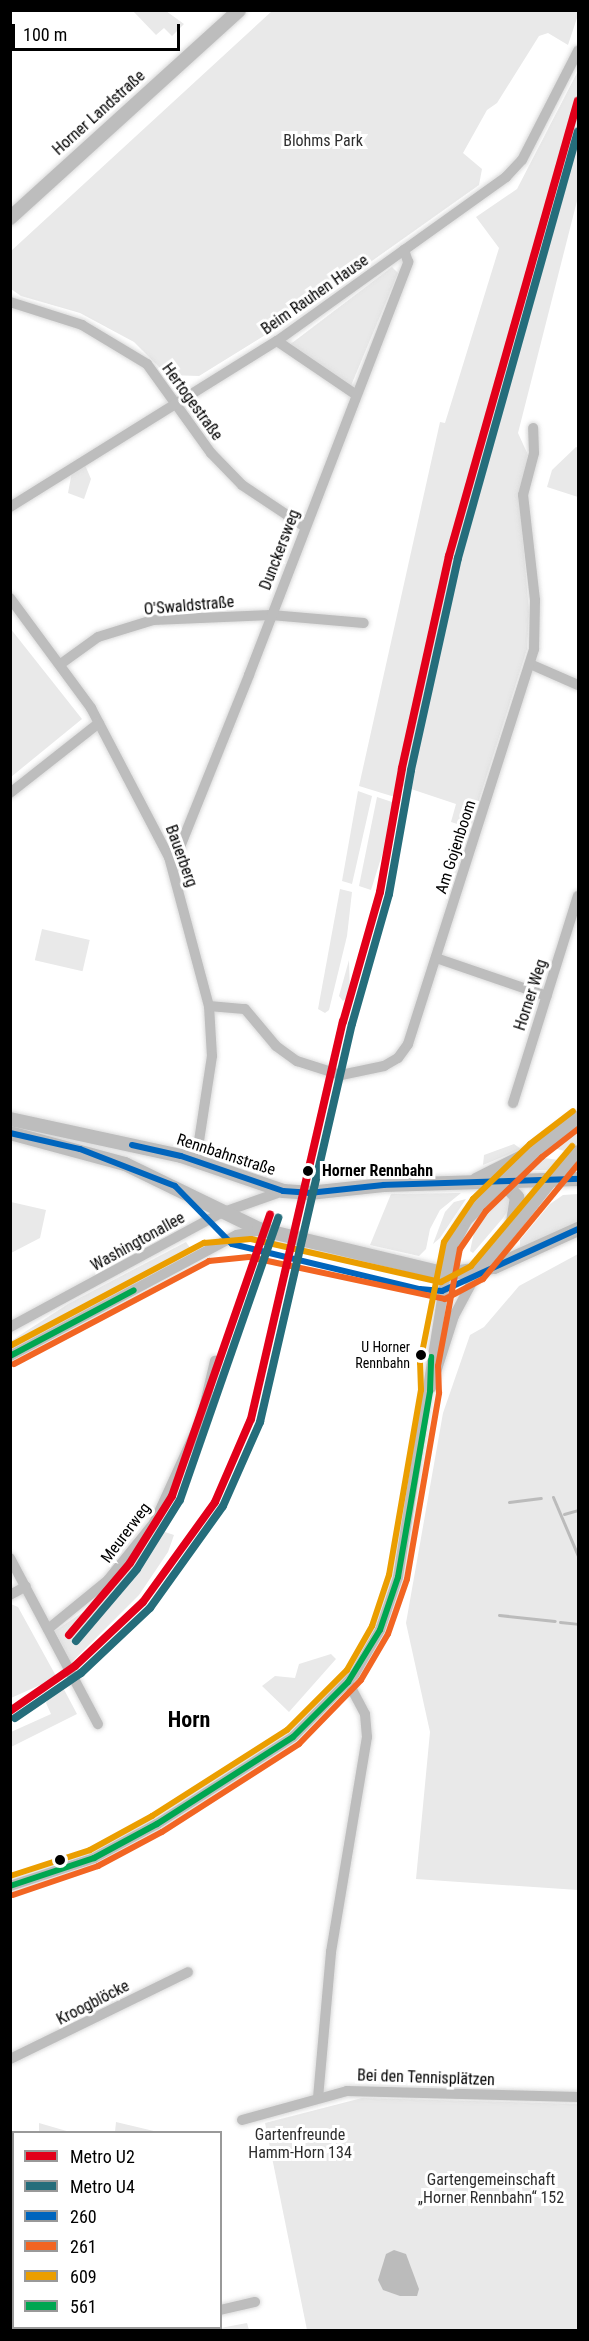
<!DOCTYPE html>
<html>
<head>
<meta charset="utf-8">
<style>
	body { margin:0 }
	#map { position:relative; width:589px; height:2341px; overflow:hidden; background:#fff; font-family:"Roboto Condensed",sans-serif }
	div>[style] { position:absolute }
	[style*='--x'] { left:calc(var(--x)*1px); top:calc(var(--y)*1px); width:calc(var(--w)*1px); rotate:calc(var(--a)*1deg) }
	.green>* { inset:0; background:#e9e9e9; transform-origin:0 0 }
	.water>* { inset:0; background:#bbb }
	.stream>* { height:3px; margin:-1.5px; padding:0 1.5px; transform-origin:1.5px; border-radius:1.5px; background:#bbb }
	.roads { filter:drop-shadow(0 0 2px #dbdbdb) drop-shadow(0 0 2px #dbdbdb) }
	.minor>* { height:10px; margin:-5px; padding:0 5px; transform-origin:5px; border-radius:5px; background:#bdbdbd }
	.major>* { height:14px; margin:-7px; padding:0 7px; transform-origin:7px; border-radius:7px; background:#bdbdbd }
	.bus-1>* { height:6px; margin:-3px; padding:0 3px; transform-origin:3px; border-radius:3px; background:#0065bd }
	.bus-2>* { height:6px; margin:-3px; padding:0 3px; transform-origin:3px; border-radius:3px; background:#f26522 }
	.bus-3>* { height:6px; margin:-3px; padding:0 3px; transform-origin:3px; border-radius:3px; background:#eb9e00 }
	.bus-4>* { height:6px; margin:-3px; padding:0 3px; transform-origin:3px; border-radius:3px; background:#00a651 }
	.metro-1>* { height:8px; margin:-4px; padding:0 4px; transform-origin:4px; border-radius:4px; background:#e2001a }
	.metro-2>* { height:8px; margin:-4px; padding:0 4px; transform-origin:4px; border-radius:4px; background:#256d7b }
	.dots>* { width:16px; height:16px; translate:-50% -50%; box-sizing:border-box; border:3px solid #fff; border-radius:50% }
	span { translate:-50% -50%; white-space:nowrap; text-align:center; line-height:1.15; -webkit-text-stroke:6px #fff; paint-order:stroke }
	.bus-label { font-size:14px; color:#000 }
	.right { translate:-100% -50%; text-align:right }
	.street-label { font-size:16px; color:#000 }
	.park-label { font-size:16px; color:#2e2e2e }
	.stop-label { font-size:16px; color:#000; font-weight:700 }
	.left { translate:0 -50%; text-align:left }
	.district-label { font-size:22px; color:#000; font-weight:700 }
	.frame { position:absolute; inset:0; border:12px solid #000; pointer-events:none }
	.legend { position:absolute; left:12px; top:2131px; width:210px; height:198px; box-sizing:border-box; background:#fff; border:2px solid #999; margin:0; padding:8px 10px; list-style:none; font-size:18px; color:#000 }
	.legend li { display:flex; align-items:center; gap:12px; height:30px }
	.legend b { width:30px; border:2px solid #999 }
	.scale { position:absolute; left:12px; top:24px; width:168px; height:27px; box-sizing:border-box; border:3px solid #000; border-top:0; padding-left:8px; font-size:18px; line-height:21px; white-space:nowrap; color:#000; -webkit-text-stroke:4px #fff; paint-order:stroke }
</style>
</head>
<body>
<div id="map">
	<div class="green">
		<div style="clip-path:polygon(133px 11px,166px 11px,184px 24px,172px 36px,164px 28px,156px 35px)"></div>
		<div style="clip-path:polygon(272px 11px,578px 10px,578px 15px,568px 45px,548px 33px,539px 36px,497px 103px,487px 110px,463px 153px,482px 169px,479px 185px,283px 324px,199px 376px,167px 375px,134px 342px,80px 313px,21px 296px,11px 289px,11px 251px)"></div>
		<div style="clip-path:polygon(578px 71px,578px 197px,518px 433px,528px 455px,519px 492px,529px 612px,527px 649px,470px 828px,451px 822px,456px 804px,402px 786px,398px 798px,359px 786px,440px 422px,445px 423px,499px 248px,476px 217px,517px 189px)"></div>
		<div style="clip-path:polygon(392px 267px,398px 273px,350px 388px,288px 346px)"></div>
		<div style="clip-path:polygon(576px 447px,578px 448px,578px 497px,547px 487px,552px 470px)"></div>
		<div style="clip-path:polygon(85px 465px,91px 479px,84px 499px,68px 493px,72px 472px)"></div>
		<div style="clip-path:polygon(10px 628px,82px 719px,11px 777px,10px 777px)"></div>
		<div style="clip-path:polygon(358px 791px,372px 796px,352px 884px,342px 881px)"></div>
		<div style="clip-path:polygon(377px 797px,398px 804px,371px 890px,359px 886px)"></div>
		<div style="clip-path:polygon(340px 889px,352px 892px,347px 936px,329px 1010px,325px 1013px,318px 1009px)"></div>
		<div style="left:42px;top:929px;width:49px;height:32px;rotate:13deg"></div>
		<div style="clip-path:polygon(349px 960px,350px 996px,343px 1001px,339px 996px)"></div>
		<div style="clip-path:polygon(578px 1129px,578px 1142px,568px 1152px,554px 1148px)"></div>
		<div style="clip-path:polygon(514px 1144px,521px 1149px,483px 1165px,484px 1155px)"></div>
		<div style="clip-path:polygon(544px 1158px,559px 1160px,549px 1170px,529px 1170px)"></div>
		<div style="clip-path:polygon(461px 1193px,440px 1210px,430px 1229px,426px 1249px,419px 1256px,370px 1245px,391px 1194px)"></div>
		<div style="clip-path:polygon(578px 1194px,578px 1223px,520px 1248px,520px 1240px,550px 1204px,563px 1195px)"></div>
		<div style="clip-path:polygon(509px 1197px,512px 1203px,503px 1218px,473px 1253px,470px 1251px,475px 1228px,502px 1198px)"></div>
		<div style="clip-path:polygon(466px 1199px,440px 1238px,433px 1244px,445px 1212px,454px 1202px)"></div>
		<div style="clip-path:polygon(11px 1202px,46px 1210px,40px 1238px,11px 1253px)"></div>
		<div style="clip-path:polygon(186px 1242px,193px 1252px,11px 1352px,11px 1341px,68px 1304px)"></div>
		<div style="clip-path:polygon(578px 1254px,578px 1890px,416px 1879px,430px 1732px,406px 1623px,443px 1413px,470px 1335px,484px 1327px,519px 1286px)"></div>
		<div style="clip-path:polygon(159px 1530px,174px 1535px,168px 1552px,139px 1595px,71px 1663px,55px 1631px,92px 1606px,117px 1583px)"></div>
		<div style="clip-path:polygon(11px 1604px,18px 1607px,56px 1676px,44px 1693px,40px 1685px,11px 1698px)"></div>
		<div style="clip-path:polygon(331px 1654px,336px 1659px,289px 1712px,262px 1686px,275px 1676px,295px 1678px,299px 1664px)"></div>
		<div style="clip-path:polygon(60px 1682px,77px 1714px,11px 1747px,11px 1732px,51px 1714px,46px 1703px)"></div>
		<div style="clip-path:polygon(362px 2098px,578px 2104px,578px 2330px,307px 2330px,265px 2123px)"></div>
		<div style="clip-path:polygon(116px 2122px,158px 2132px,115px 2132px)"></div>
		<div style="clip-path:polygon(39px 2123px,70px 2132px,39px 2132px)"></div>
		<div style="clip-path:polygon(247px 2323px,249px 2330px,215px 2330px,215px 2329px)"></div>
	</div>
	<div class="water">
		<div style="clip-path:polygon(394px 2250px,406px 2254px,419px 2289px,417px 2296px,400px 2296px,383px 2290px,378px 2280px,386px 2254px)"></div>
	</div>
	<div class="stream">
		<div style="--x:553;--y:1497;--w:64;--a:67"></div>
		<div style="--x:509;--y:1502;--w:32;--a:-7"></div>
		<div style="--x:564;--y:1514;--w:15;--a:-16"></div>
		<div style="--x:499;--y:1615;--w:56;--a:6.1"></div>
		<div style="--x:560;--y:1622;--w:18;--a:6"></div>
	</div>
	<div class="roads">
		<div class="minor">
			<div style="--x:10;--y:302;--w:76;--a:17.7"></div>
			<div style="--x:82;--y:325;--w:76;--a:31"></div>
			<div style="--x:147;--y:364;--w:110;--a:54.3"></div>
			<div style="--x:211;--y:453;--w:45;--a:45.9"></div>
			<div style="--x:242;--y:485;--w:76;--a:33.7"></div>
			<div style="--x:277;--y:341;--w:94;--a:34.2"></div>
			<div style="--x:10;--y:507;--w:314;--a:-31.9"></div>
			<div style="--x:277;--y:341;--w:282;--a:-35.6"></div>
			<div style="--x:506;--y:177;--w:23;--a:-47"></div>
			<div style="--x:522;--y:160;--w:123;--a:-62.8"></div>
			<div style="--x:10;--y:598;--w:137;--a:53.6"></div>
			<div style="--x:91;--y:708;--w:168;--a:62.4"></div>
			<div style="--x:169;--y:857;--w:154;--a:75"></div>
			<div style="--x:209;--y:1006;--w:50;--a:86.6"></div>
			<div style="--x:212;--y:1056;--w:106;--a:98.7"></div>
			<div style="--x:62;--y:663;--w:44;--a:-35.8"></div>
			<div style="--x:98;--y:637;--w:58;--a:-17.2"></div>
			<div style="--x:153;--y:620;--w:118;--a:-2.4"></div>
			<div style="--x:271;--y:615;--w:93;--a:4.9"></div>
			<div style="--x:530;--y:664;--w:52;--a:23.6"></div>
			<div style="--x:10;--y:793;--w:113;--a:-38.2"></div>
			<div style="--x:169;--y:857;--w:15;--a:-42"></div>
			<div style="--x:180;--y:847;--w:185;--a:-68.1"></div>
			<div style="--x:249;--y:675;--w:443;--a:-68.9"></div>
			<div style="--x:408;--y:262;--w:13;--a:-108"></div>
			<div style="--x:436;--y:958;--w:117;--a:18.9"></div>
			<div style="--x:209;--y:1006;--w:36;--a:5"></div>
			<div style="--x:245;--y:1009;--w:48;--a:50"></div>
			<div style="--x:276;--y:1046;--w:26;--a:36"></div>
			<div style="--x:297;--y:1061;--w:46;--a:17.7"></div>
			<div style="--x:341;--y:1075;--w:44;--a:-11.8"></div>
			<div style="--x:384;--y:1066;--w:16;--a:-30"></div>
			<div style="--x:398;--y:1058;--w:17;--a:-54"></div>
			<div style="--x:408;--y:1044;--w:415;--a:-72.3"></div>
			<div style="--x:534;--y:649;--w:49;--a:-88.8"></div>
			<div style="--x:535;--y:600;--w:106;--a:-96.5"></div>
			<div style="--x:523;--y:495;--w:43;--a:-75.3"></div>
			<div style="--x:534;--y:453;--w:25;--a:-92"></div>
			<div style="--x:513;--y:1103;--w:217;--a:-72.6"></div>
			<div style="--x:10;--y:1327;--w:240;--a:-28.4"></div>
			<div style="--x:221;--y:1213;--w:66;--a:-19.5"></div>
			<div style="--x:10;--y:1356;--w:257;--a:-28.1"></div>
			<div style="--x:237;--y:1235;--w:25;--a:-12"></div>
			<div style="--x:431;--y:1388;--w:76;--a:-72.3"></div>
			<div style="--x:454;--y:1316;--w:49;--a:-61.9"></div>
			<div style="--x:10;--y:1558;--w:188;--a:62.1"></div>
			<div style="--x:10;--y:1595;--w:18;--a:-29"></div>
			<div style="--x:48;--y:1629;--w:77;--a:-39.2"></div>
			<div style="--x:108;--y:1580;--w:73;--a:-51.1"></div>
			<div style="--x:154;--y:1523;--w:113;--a:-65.5"></div>
			<div style="--x:201;--y:1420;--w:61;--a:-76.7"></div>
			<div style="--x:10;--y:1886;--w:89;--a:-18.4"></div>
			<div style="--x:94;--y:1858;--w:72;--a:-28.4"></div>
			<div style="--x:157;--y:1824;--w:161;--a:-32.6"></div>
			<div style="--x:293;--y:1737;--w:87;--a:-45.5"></div>
			<div style="--x:354;--y:1675;--w:52;--a:-60"></div>
			<div style="--x:380;--y:1630;--w:56;--a:-71.2"></div>
			<div style="--x:398;--y:1577;--w:307;--a:-81"></div>
			<div style="--x:10;--y:2059;--w:198;--a:-26"></div>
			<div style="--x:318;--y:2098;--w:147;--a:-84.9"></div>
			<div style="--x:331;--y:1952;--w:218;--a:-80.5"></div>
			<div style="--x:367;--y:1737;--w:23;--a:-95"></div>
			<div style="--x:365;--y:1714;--w:36;--a:-118"></div>
			<div style="--x:242;--y:2120;--w:109;--a:-15.4"></div>
			<div style="--x:347;--y:2091;--w:231;--a:1.5"></div>
			<div style="--x:10;--y:2248;--w:4;--a:-27"></div>
			<div style="--x:220;--y:2310;--w:36;--a:-13"></div>
			<div style="--x:165;--y:2330;--w:6;--a:-18"></div>
		</div>
		<div class="major">
			<div style="--x:10;--y:218;--w:309;--a:-42.2"></div>
			<div style="--x:10;--y:1119;--w:175;--a:12.2"></div>
			<div style="--x:181;--y:1156;--w:108;--a:18.9"></div>
			<div style="--x:283;--y:1191;--w:26;--a:4"></div>
			<div style="--x:309;--y:1193;--w:75;--a:-6.1"></div>
			<div style="--x:384;--y:1185;--w:194;--a:-1.8"></div>
			<div style="--x:10;--y:1133;--w:119;--a:15.1"></div>
			<div style="--x:125;--y:1164;--w:149;--a:25.9"></div>
			<div style="--x:259;--y:1229;--w:192;--a:13.5"></div>
			<div style="--x:446;--y:1274;--w:49;--a:-8.3"></div>
			<div style="--x:494;--y:1267;--w:92;--a:-24.3"></div>
			<div style="--x:476;--y:1180;--w:58;--a:-26.6"></div>
			<div style="--x:503;--y:1182;--w:21;--a:47"></div>
			<div style="--x:517;--y:1197;--w:24;--a:99"></div>
			<div style="--x:477;--y:1273;--w:117;--a:-51.6"></div>
			<div style="--x:550;--y:1181;--w:40;--a:-46"></div>
			<div style="--x:446;--y:1274;--w:30;--a:-78"></div>
			<div style="--x:452;--y:1245;--w:30;--a:-62"></div>
			<div style="--x:466;--y:1219;--w:98;--a:-44.6"></div>
			<div style="--x:536;--y:1150;--w:53;--a:-37.3"></div>
		</div>
	</div>
	<div class="bus-1">
		<div style="--x:10;--y:1133;--w:72;--a:12.9"></div>
		<div style="--x:80;--y:1149;--w:102;--a:21.3"></div>
		<div style="--x:175;--y:1186;--w:81;--a:45.5"></div>
		<div style="--x:232;--y:1244;--w:193;--a:13.5"></div>
		<div style="--x:420;--y:1289;--w:22;--a:5"></div>
		<div style="--x:442;--y:1291;--w:149;--a:-24.5"></div>
		<div style="--x:132;--y:1145;--w:50;--a:12.7"></div>
		<div style="--x:181;--y:1156;--w:108;--a:18.9"></div>
		<div style="--x:283;--y:1191;--w:26;--a:4"></div>
		<div style="--x:309;--y:1193;--w:75;--a:-6.1"></div>
		<div style="--x:384;--y:1185;--w:194;--a:-1.8"></div>
	</div>
	<div class="bus-2">
		<div style="--x:14;--y:1364;--w:221;--a:-27.8"></div>
		<div style="--x:209;--y:1261;--w:40;--a:-5.7"></div>
		<div style="--x:249;--y:1257;--w:200;--a:12.1"></div>
		<div style="--x:445;--y:1299;--w:43;--a:-27.8"></div>
		<div style="--x:483;--y:1279;--w:149;--a:-50.4"></div>
		<div style="--x:13;--y:1895;--w:90;--a:-18.8"></div>
		<div style="--x:98;--y:1866;--w:72;--a:-28"></div>
		<div style="--x:162;--y:1832;--w:163;--a:-32.7"></div>
		<div style="--x:299;--y:1744;--w:89;--a:-45.9"></div>
		<div style="--x:361;--y:1680;--w:53;--a:-59.6"></div>
		<div style="--x:388;--y:1634;--w:58;--a:-70.9"></div>
		<div style="--x:407;--y:1579;--w:189;--a:-80.2"></div>
		<div style="--x:439;--y:1393;--w:27;--a:-92"></div>
		<div style="--x:438;--y:1366;--w:119;--a:-79.4"></div>
		<div style="--x:460;--y:1249;--w:46;--a:-55.6"></div>
		<div style="--x:486;--y:1211;--w:78;--a:-44"></div>
		<div style="--x:542;--y:1157;--w:46;--a:-37.9"></div>
	</div>
	<div class="bus-3">
		<div style="--x:10;--y:1346;--w:220;--a:-28"></div>
		<div style="--x:204;--y:1243;--w:47;--a:-4.9"></div>
		<div style="--x:251;--y:1239;--w:195;--a:12.8"></div>
		<div style="--x:441;--y:1282;--w:34;--a:-28"></div>
		<div style="--x:471;--y:1266;--w:157;--a:-49.9"></div>
		<div style="--x:10;--y:1876;--w:84;--a:-18"></div>
		<div style="--x:90;--y:1850;--w:71;--a:-28.7"></div>
		<div style="--x:152;--y:1816;--w:160;--a:-32.5"></div>
		<div style="--x:287;--y:1730;--w:85;--a:-45"></div>
		<div style="--x:347;--y:1670;--w:51;--a:-60.4"></div>
		<div style="--x:372;--y:1626;--w:54;--a:-71.6"></div>
		<div style="--x:389;--y:1575;--w:188;--a:-80.2"></div>
		<div style="--x:421;--y:1390;--w:27;--a:-92"></div>
		<div style="--x:420;--y:1363;--w:123;--a:-78.8"></div>
		<div style="--x:444;--y:1242;--w:52;--a:-56"></div>
		<div style="--x:473;--y:1199;--w:79;--a:-44"></div>
		<div style="--x:530;--y:1144;--w:54;--a:-37.5"></div>
	</div>
	<div class="bus-4">
		<div style="--x:10;--y:1356;--w:140;--a:-28"></div>
		<div style="--x:10;--y:1886;--w:89;--a:-18.4"></div>
		<div style="--x:94;--y:1858;--w:72;--a:-28.4"></div>
		<div style="--x:157;--y:1824;--w:161;--a:-32.6"></div>
		<div style="--x:293;--y:1737;--w:78;--a:-45"></div>
		<div style="--x:348;--y:1682;--w:61;--a:-58.4"></div>
		<div style="--x:380;--y:1630;--w:56;--a:-71.2"></div>
		<div style="--x:398;--y:1577;--w:189;--a:-80.2"></div>
		<div style="--x:430;--y:1391;--w:34;--a:-88"></div>
	</div>
	<div class="metro-1">
		<div style="--x:69;--y:1635;--w:94;--a:-49.7"></div>
		<div style="--x:130;--y:1563;--w:79;--a:-57.9"></div>
		<div style="--x:172;--y:1496;--w:298;--a:-70.8"></div>
		<div style="--x:10;--y:1711;--w:79;--a:-34.7"></div>
		<div style="--x:75;--y:1666;--w:93;--a:-43.3"></div>
		<div style="--x:143;--y:1602;--w:123;--a:-54.2"></div>
		<div style="--x:215;--y:1502;--w:90;--a:-66.6"></div>
		<div style="--x:251;--y:1419;--w:408;--a:-77"></div>
		<div style="--x:343;--y:1022;--w:135;--a:-74.1"></div>
		<div style="--x:380;--y:892;--w:126;--a:-79.9"></div>
		<div style="--x:402;--y:768;--w:217;--a:-77.5"></div>
		<div style="--x:449;--y:556;--w:473;--a:-74.2"></div>
	</div>
	<div class="metro-2">
		<div style="--x:76;--y:1641;--w:94;--a:-49.7"></div>
		<div style="--x:137;--y:1569;--w:81;--a:-58.1"></div>
		<div style="--x:180;--y:1500;--w:299;--a:-70.8"></div>
		<div style="--x:15;--y:1718;--w:80;--a:-34.3"></div>
		<div style="--x:81;--y:1673;--w:95;--a:-43.3"></div>
		<div style="--x:150;--y:1608;--w:125;--a:-54.4"></div>
		<div style="--x:223;--y:1506;--w:92;--a:-66.2"></div>
		<div style="--x:260;--y:1422;--w:408;--a:-77"></div>
		<div style="--x:352;--y:1024;--w:135;--a:-74.1"></div>
		<div style="--x:389;--y:894;--w:126;--a:-79.9"></div>
		<div style="--x:411;--y:770;--w:217;--a:-77.5"></div>
		<div style="--x:458;--y:558;--w:443;--a:-74.3"></div>
	</div>
	<div class="dots">
		<div style="left:308px;top:1171px;background:#000"></div>
		<div style="left:421px;top:1355px;background:#000"></div>
		<div style="left:60px;top:1860px;background:#000"></div>
	</div>
	<div class="bus-label">
		<span class="right" style="left:410px;top:1355px">U Horner<br>Rennbahn</span>
	</div>
	<div class="street-label">
		<span style="left:99px;top:113px;rotate:-42deg">Horner Landstraße</span>
		<span style="left:315px;top:295px;rotate:-35deg">Beim Rauhen Hause</span>
		<span style="left:192px;top:402px;rotate:54deg">Hertogestraße</span>
		<span style="left:280px;top:550px;rotate:-69deg">Dunckersweg</span>
		<span style="left:189px;top:606px;rotate:-5deg">O'Swaldstraße</span>
		<span style="left:456px;top:847px;rotate:-72deg">Am Gojenboom</span>
		<span style="left:181px;top:856px;rotate:70deg">Bauerberg</span>
		<span style="left:531px;top:995px;rotate:-72deg">Horner Weg</span>
		<span style="left:226px;top:1155px;rotate:18deg">Rennbahnstraße</span>
		<span style="left:138px;top:1242px;rotate:-29deg">Washingtonallee</span>
		<span style="left:126px;top:1533px;rotate:-53deg">Meurerweg</span>
		<span style="left:93px;top:2003px;rotate:-27deg">Kroogblöcke</span>
		<span style="left:426px;top:2078px;rotate:2deg">Bei den Tennisplätzen</span>
	</div>
	<div class="park-label">
		<span style="left:323px;top:141px">Blohms Park</span>
		<span style="left:300px;top:2144px">Gartenfreunde<br>Hamm-Horn 134</span>
		<span style="left:491px;top:2189px">Gartengemeinschaft<br>„Horner Rennbahn“ 152</span>
	</div>
	<div class="stop-label">
		<span class="left" style="left:322px;top:1171px">Horner Rennbahn</span>
	</div>
	<div class="district-label">
		<span style="left:189px;top:1720px">Horn</span>
	</div>
	<div class="frame"></div>
	<ul class="legend">
	<li><b style="height:8px;background:#e2001a"></b>Metro U2</li>
	<li><b style="height:8px;background:#256d7b"></b>Metro U4</li>
	<li><b style="height:8px;background:#0065bd"></b>260</li>
	<li><b style="height:8px;background:#f26522"></b>261</li>
	<li><b style="height:8px;background:#eb9e00"></b>609</li>
	<li><b style="height:8px;background:#00a651"></b>561</li>
	</ul>
	<div class="scale">100 m</div>
</div>
</body>
</html>
